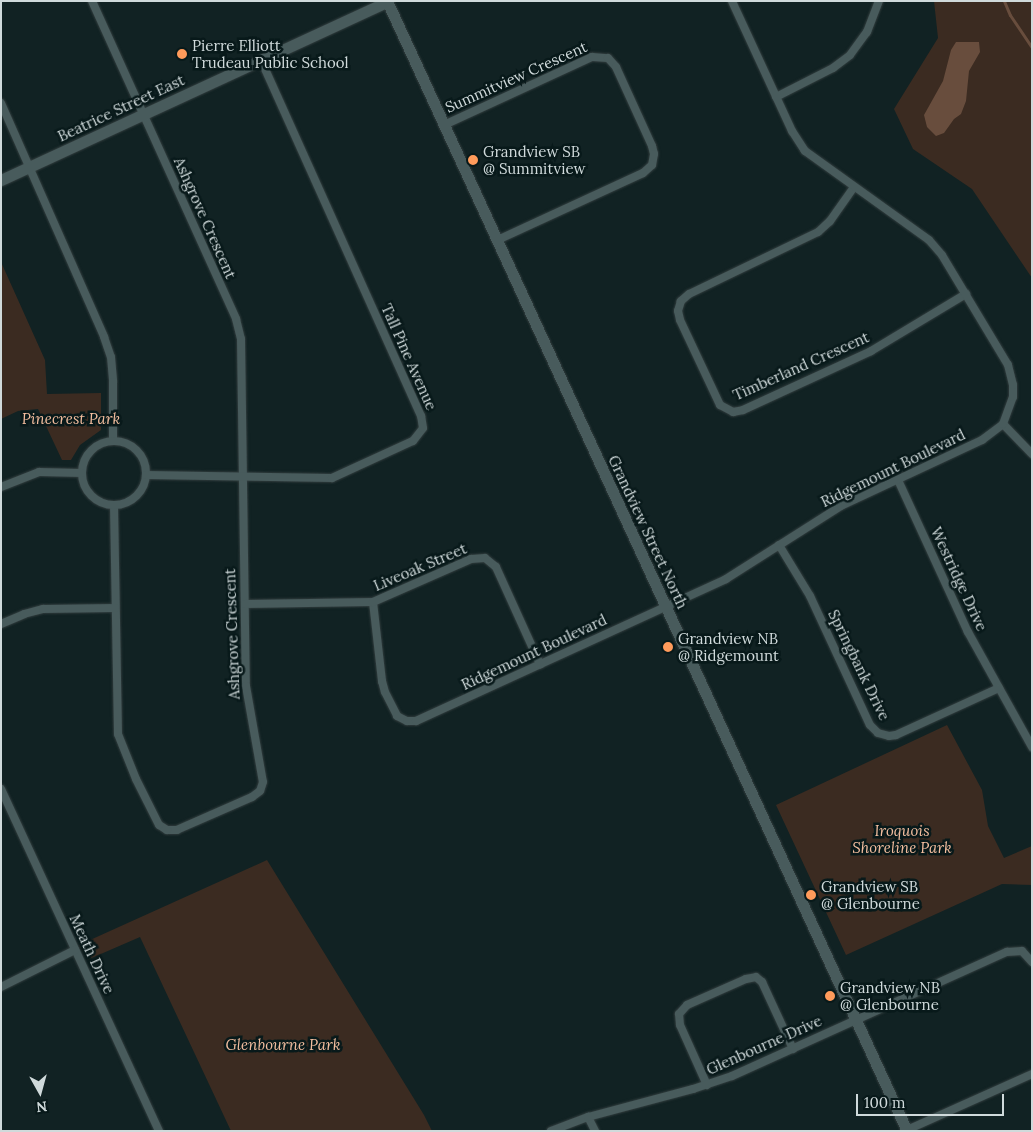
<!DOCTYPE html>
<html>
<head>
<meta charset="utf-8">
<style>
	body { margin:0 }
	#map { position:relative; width:1033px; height:1132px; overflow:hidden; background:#112223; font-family:Lora,serif }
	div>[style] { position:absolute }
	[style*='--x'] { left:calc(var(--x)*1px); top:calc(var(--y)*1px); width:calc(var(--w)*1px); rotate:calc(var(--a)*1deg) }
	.green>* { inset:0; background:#3b2b21 }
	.water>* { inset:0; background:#684d3d }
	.stream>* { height:3px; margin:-1.5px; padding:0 1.5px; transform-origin:1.5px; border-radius:1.5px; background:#684d3d }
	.roads { filter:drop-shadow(0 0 1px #323d3e) drop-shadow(0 0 1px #323d3e) }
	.street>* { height:8px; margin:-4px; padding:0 4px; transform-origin:4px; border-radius:4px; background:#485b5c }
	.street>.ring { margin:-4px; padding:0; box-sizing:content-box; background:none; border:8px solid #485b5c; border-radius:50% }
	.secondary>* { height:11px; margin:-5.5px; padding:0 5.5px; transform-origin:5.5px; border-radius:5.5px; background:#485b5c }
	.dots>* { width:14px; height:14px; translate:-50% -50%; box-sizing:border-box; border:2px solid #08191a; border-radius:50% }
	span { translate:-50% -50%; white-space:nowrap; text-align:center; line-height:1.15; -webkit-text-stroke:5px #08191a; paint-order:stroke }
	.poi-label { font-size:15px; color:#d0dadb }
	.left { translate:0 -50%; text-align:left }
	.street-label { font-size:15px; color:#d0dadb }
	.park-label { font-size:15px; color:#f3be9f; font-style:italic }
	.frame { position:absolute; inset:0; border:2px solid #d0dadb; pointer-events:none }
	.north { position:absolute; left:15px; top:1067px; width:50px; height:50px; -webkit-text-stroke:4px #08191a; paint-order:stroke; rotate:173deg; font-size:14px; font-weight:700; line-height:20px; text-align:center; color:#d0dadb }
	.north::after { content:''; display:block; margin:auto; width:18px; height:22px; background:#d0dadb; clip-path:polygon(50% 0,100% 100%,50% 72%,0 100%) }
	.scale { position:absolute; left:856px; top:1094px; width:148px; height:22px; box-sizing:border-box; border:2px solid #d0dadb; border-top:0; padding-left:6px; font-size:15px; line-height:18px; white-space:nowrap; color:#d0dadb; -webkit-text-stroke:4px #08191a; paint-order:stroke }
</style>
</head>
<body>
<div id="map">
	<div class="green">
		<div style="clip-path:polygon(934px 1px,1032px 1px,1032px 278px,972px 189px,913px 149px,894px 109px,938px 38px)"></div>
		<div style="clip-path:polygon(1px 262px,45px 360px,47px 394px,101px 393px,101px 430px,80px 445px,71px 460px,62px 460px,38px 409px,18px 411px,1px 419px)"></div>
		<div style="clip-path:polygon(947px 725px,982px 790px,988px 826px,1004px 858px,1032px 846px,1032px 885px,1002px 884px,846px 955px,776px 805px)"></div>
		<div style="clip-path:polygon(267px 860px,424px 1115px,432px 1131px,231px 1131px,140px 937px,87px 960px,79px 945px)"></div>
	</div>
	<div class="water">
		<div style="clip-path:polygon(956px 42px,979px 42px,980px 52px,969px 71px,966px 101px,961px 114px,954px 119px,944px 133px,936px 136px,927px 127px,924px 115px,943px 81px,951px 50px)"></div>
	</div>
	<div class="stream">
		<div style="--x:1004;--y:1;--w:15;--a:67"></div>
		<div style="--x:1010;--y:15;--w:40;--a:56"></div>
	</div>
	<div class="roads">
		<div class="street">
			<div style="--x:92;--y:1;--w:349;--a:65.6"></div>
			<div style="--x:236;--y:319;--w:21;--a:76"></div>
			<div style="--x:241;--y:339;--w:347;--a:89.2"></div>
			<div style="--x:246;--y:686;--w:97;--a:80"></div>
			<div style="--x:263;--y:782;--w:9;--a:108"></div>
			<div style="--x:260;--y:791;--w:10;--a:143"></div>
			<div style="--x:252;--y:797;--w:82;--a:156.3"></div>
			<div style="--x:177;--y:830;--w:10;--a:180"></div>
			<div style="--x:167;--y:830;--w:9;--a:-148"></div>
			<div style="--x:159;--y:825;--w:51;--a:-116.6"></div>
			<div style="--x:136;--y:779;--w:48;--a:-111.8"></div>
			<div style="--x:118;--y:734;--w:229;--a:-91"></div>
			<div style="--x:776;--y:97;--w:64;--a:-27"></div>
			<div style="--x:833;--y:68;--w:21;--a:-37"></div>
			<div style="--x:850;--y:55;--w:29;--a:-54"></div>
			<div style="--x:867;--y:32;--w:33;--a:-69"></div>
			<div style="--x:1;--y:103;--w:256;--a:66.2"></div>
			<div style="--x:104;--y:337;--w:21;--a:71"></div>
			<div style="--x:111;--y:357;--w:25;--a:85"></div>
			<div style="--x:113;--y:382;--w:59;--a:90"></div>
			<div style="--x:444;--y:125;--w:163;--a:-24.7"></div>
			<div style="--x:592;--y:57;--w:16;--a:4"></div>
			<div style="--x:608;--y:58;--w:12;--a:48"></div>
			<div style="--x:616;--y:67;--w:87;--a:65.5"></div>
			<div style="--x:652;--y:146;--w:8;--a:76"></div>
			<div style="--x:654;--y:154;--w:11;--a:100"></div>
			<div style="--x:652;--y:165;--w:12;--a:138"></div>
			<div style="--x:643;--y:173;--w:161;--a:155.3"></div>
			<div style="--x:854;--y:187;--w:42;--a:125.2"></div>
			<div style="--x:830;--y:221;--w:16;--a:137"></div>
			<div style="--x:818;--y:232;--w:143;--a:154.3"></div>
			<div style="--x:689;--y:294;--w:11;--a:139"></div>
			<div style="--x:681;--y:301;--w:10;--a:107"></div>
			<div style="--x:678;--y:311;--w:9;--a:77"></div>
			<div style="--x:680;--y:320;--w:94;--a:64.8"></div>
			<div style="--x:720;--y:405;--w:15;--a:28"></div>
			<div style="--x:733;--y:412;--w:10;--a:-11"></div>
			<div style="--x:743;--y:410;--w:141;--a:-24.7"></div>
			<div style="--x:871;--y:351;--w:111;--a:-31"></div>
			<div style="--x:1003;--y:424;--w:42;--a:46"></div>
			<div class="ring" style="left:82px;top:441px;width:56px;height:56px"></div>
			<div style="--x:146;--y:475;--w:186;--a:0.9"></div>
			<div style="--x:332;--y:478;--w:89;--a:-24.6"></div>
			<div style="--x:413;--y:441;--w:16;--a:-52"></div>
			<div style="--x:423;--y:428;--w:12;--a:-99"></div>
			<div style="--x:421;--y:416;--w:390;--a:-114.2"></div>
			<div style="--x:898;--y:480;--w:167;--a:65.3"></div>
			<div style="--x:968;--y:632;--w:132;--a:60.9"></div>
			<div style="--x:1;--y:487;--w:41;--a:-21.5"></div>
			<div style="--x:39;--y:472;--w:43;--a:1.3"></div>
			<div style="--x:779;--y:545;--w:60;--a:58.7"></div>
			<div style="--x:810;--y:596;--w:142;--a:65.1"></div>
			<div style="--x:870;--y:725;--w:11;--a:45"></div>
			<div style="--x:878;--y:733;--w:11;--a:15"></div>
			<div style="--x:889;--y:736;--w:7;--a:-8"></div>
			<div style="--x:896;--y:735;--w:113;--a:-24.5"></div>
			<div style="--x:373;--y:602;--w:80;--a:83.5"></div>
			<div style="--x:382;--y:681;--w:11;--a:75"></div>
			<div style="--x:385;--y:692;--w:27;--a:63"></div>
			<div style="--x:397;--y:716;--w:11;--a:27"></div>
			<div style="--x:407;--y:721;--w:9;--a:0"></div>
			<div style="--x:416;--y:721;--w:341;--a:-24.6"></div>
			<div style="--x:726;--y:579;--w:136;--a:-32.4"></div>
			<div style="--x:841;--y:506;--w:156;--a:-25.1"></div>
			<div style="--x:982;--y:440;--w:26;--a:-37"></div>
			<div style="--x:1003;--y:424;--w:29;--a:-70"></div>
			<div style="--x:1013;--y:397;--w:12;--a:-90"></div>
			<div style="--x:1013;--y:385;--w:21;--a:-104"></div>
			<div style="--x:1008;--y:365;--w:128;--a:-121"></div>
			<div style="--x:942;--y:255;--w:20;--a:-131"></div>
			<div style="--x:929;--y:240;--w:153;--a:-144.3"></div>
			<div style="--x:805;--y:151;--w:24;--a:-123"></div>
			<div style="--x:792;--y:131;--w:143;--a:-114.8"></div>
			<div style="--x:245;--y:604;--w:128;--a:-0.9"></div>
			<div style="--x:373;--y:602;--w:107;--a:-23.7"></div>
			<div style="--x:471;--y:559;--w:14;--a:-4"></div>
			<div style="--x:485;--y:558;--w:14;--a:39"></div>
			<div style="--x:496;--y:567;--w:107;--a:65.6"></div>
			<div style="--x:1;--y:624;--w:25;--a:-23"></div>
			<div style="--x:24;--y:614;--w:20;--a:-15"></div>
			<div style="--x:43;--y:609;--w:72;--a:-0.8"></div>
			<div style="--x:1;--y:789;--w:377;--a:65.2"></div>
			<div style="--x:1;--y:987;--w:83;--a:-26.6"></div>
			<div style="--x:707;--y:1085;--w:66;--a:-114.2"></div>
			<div style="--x:680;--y:1025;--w:11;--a:-95"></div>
			<div style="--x:679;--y:1014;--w:12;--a:-48"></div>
			<div style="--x:687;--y:1005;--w:64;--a:-23.8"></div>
			<div style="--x:746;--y:979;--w:10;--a:-11"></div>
			<div style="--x:756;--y:977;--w:8;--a:40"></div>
			<div style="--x:762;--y:982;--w:74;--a:65.2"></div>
			<div style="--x:588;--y:1117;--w:16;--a:63"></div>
			<div style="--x:907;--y:1130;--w:137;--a:-24.1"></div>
			<div style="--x:551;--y:1131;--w:40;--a:-21"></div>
			<div style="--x:588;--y:1117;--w:109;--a:-14.9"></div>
			<div style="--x:693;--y:1089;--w:41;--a:-18.4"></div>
			<div style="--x:732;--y:1076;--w:302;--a:-24.3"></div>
			<div style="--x:1007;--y:952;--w:15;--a:-4"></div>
			<div style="--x:1022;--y:951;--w:15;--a:48"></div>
		</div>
		<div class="secondary">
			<div style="--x:387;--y:1;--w:1244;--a:65.29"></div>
			<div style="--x:1;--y:180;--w:425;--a:-24.8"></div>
		</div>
	</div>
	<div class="dots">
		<div style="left:182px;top:54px;background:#ff9b5b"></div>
		<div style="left:473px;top:160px;background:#ff9b5b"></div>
		<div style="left:668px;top:647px;background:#ff9b5b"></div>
		<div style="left:811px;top:895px;background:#ff9b5b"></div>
		<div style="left:830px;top:996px;background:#ff9b5b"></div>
	</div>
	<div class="poi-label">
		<span class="left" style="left:192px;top:54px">Pierre Elliott<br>Trudeau Public School</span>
		<span class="left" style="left:483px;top:160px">Grandview SB<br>@ Summitview</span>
		<span class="left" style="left:678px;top:647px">Grandview NB<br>@ Ridgemount</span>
		<span class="left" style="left:821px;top:895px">Grandview SB<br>@ Glenbourne</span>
		<span class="left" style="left:840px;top:996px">Grandview NB<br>@ Glenbourne</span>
	</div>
	<div class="street-label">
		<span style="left:516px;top:77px;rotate:-24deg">Summitview Crescent</span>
		<span style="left:121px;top:108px;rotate:-25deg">Beatrice Street East</span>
		<span style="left:205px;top:218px;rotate:66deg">Ashgrove Crescent</span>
		<span style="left:409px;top:357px;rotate:66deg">Tall Pine Avenue</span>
		<span style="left:801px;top:366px;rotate:-24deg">Timberland Crescent</span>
		<span style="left:893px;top:468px;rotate:-26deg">Ridgemount Boulevard</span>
		<span style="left:648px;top:532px;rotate:65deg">Grandview Street North</span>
		<span style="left:420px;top:567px;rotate:-23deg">Liveoak Street</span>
		<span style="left:959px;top:579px;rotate:65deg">Westridge Drive</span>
		<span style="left:232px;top:634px;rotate:-92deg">Ashgrove Crescent</span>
		<span style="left:534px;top:652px;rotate:-25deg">Ridgemount Boulevard</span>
		<span style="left:859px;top:665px;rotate:64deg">Springbank Drive</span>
		<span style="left:92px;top:954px;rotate:65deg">Meath Drive</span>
		<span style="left:764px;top:1045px;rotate:-24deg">Glenbourne Drive</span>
	</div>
	<div class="park-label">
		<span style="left:71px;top:419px">Pinecrest Park</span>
		<span style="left:902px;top:839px">Iroquois<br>Shoreline Park</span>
		<span style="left:283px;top:1045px">Glenbourne Park</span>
	</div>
	<div class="frame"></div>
	<div class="north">N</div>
	<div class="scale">100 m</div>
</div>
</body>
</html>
